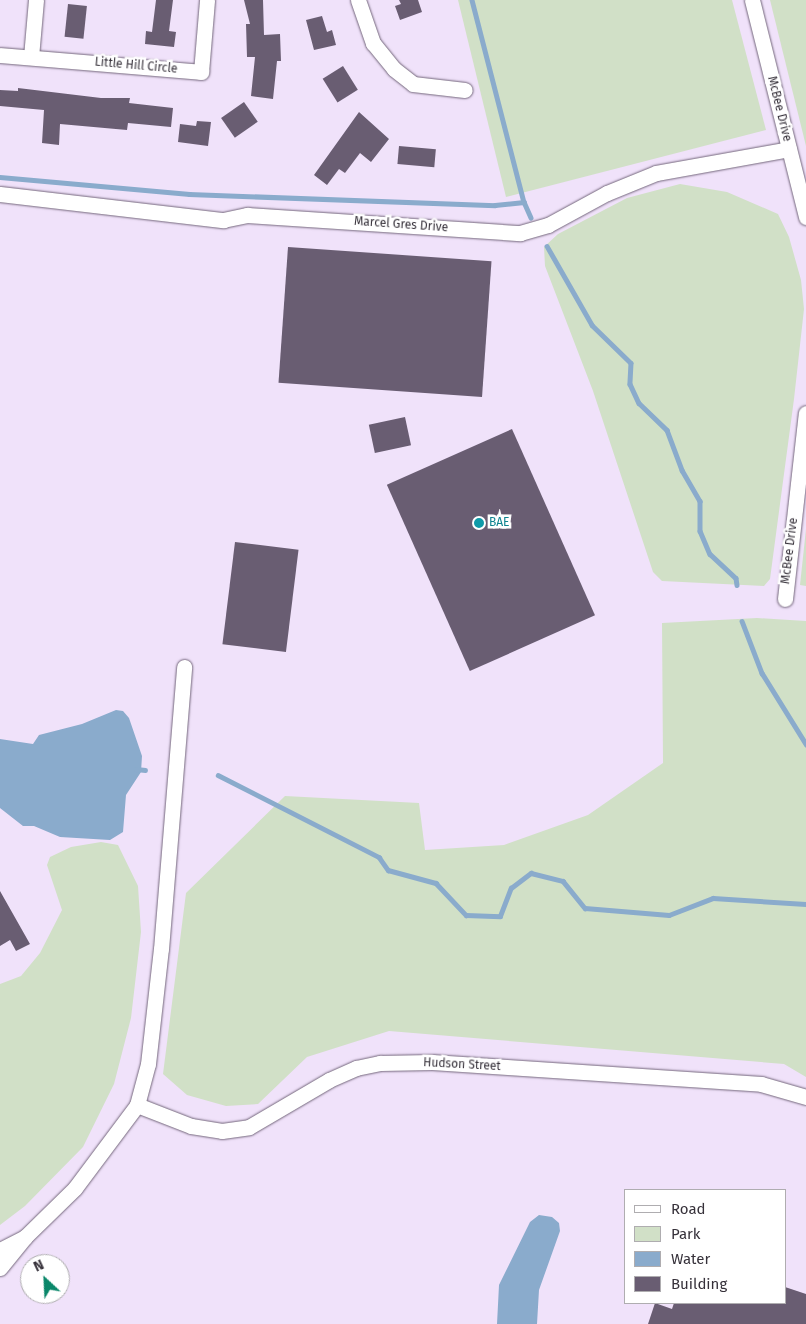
<!DOCTYPE html>
<html>
<head>
<meta charset="utf-8">
<style>
	body { margin:0 }
	#map { position:relative; width:806px; height:1324px; overflow:hidden; background:#f0e2fa; font-family:"Fira Sans",sans-serif }
	div>[style] { position:absolute }
	[style*='--x'] { left:calc(var(--x)*1px); top:calc(var(--y)*1px); width:calc(var(--w)*1px); rotate:calc(var(--a)*1deg) }
	.green>* { inset:0; background:#d1e0c7 }
	.water>* { inset:0; background:#8aabcc }
	.stream>* { height:4.5px; margin:-2.25px; padding:0 2.25px; transform-origin:2.25px; border-radius:2.25px; background:#8aabcc }
	.building>* { inset:0; background:#695d72; transform-origin:0 0 }
	.roads { filter:drop-shadow(0 0 1px #74677c) drop-shadow(0 0 1px #74677c) }
	.minor>* { height:15px; margin:-7.5px; padding:0 7.5px; transform-origin:7.5px; border-radius:7.5px; background:#fff }
	.dots>* { width:14px; height:14px; translate:-50% -50%; box-sizing:border-box; border:2px solid #fff; border-radius:50% }
	span { translate:-50% -50%; white-space:nowrap; text-align:center; line-height:1.15; -webkit-text-stroke:5px #fff; paint-order:stroke }
	.street-label { font-size:12px; color:#36313a }
	.culture-label { font-size:12px; color:#0d838f }
	.left { translate:0 -50%; text-align:left }
	.legend { position:absolute; left:624px; top:1189px; width:162px; height:115px; box-sizing:border-box; background:#fff; border:1px solid #afadb0; margin:0; padding:6px 9px; list-style:none; font-size:15px; color:#36313a }
	.legend li { display:flex; align-items:center; gap:10px; height:25px }
	.legend b { width:25px; border:1px solid #afadb0 }
	.north { position:absolute; left:20px; top:1254px; width:50px; height:50px; box-sizing:border-box; background:#fff; border:1px solid #afadb0; border-radius:50%; rotate:335deg; font-size:14px; font-weight:700; line-height:20px; text-align:center; color:#36313a }
	.north::after { content:''; display:block; margin:auto; width:18px; height:22px; background:#0a876a; clip-path:polygon(50% 0,100% 100%,50% 72%,0 100%) }
</style>
</head>
<body>
<div id="map">
	<div class="green">
		<div style="clip-path:polygon(458px 0,732px 0,766px 130px,506px 197px)"></div>
		<div style="clip-path:polygon(770px 0,806px 0,806px 146px)"></div>
		<div style="clip-path:polygon(680px 184px,727px 192px,778px 214px,789px 237px,801px 280px,804px 309px,794px 399px,770px 579px,764px 586px,662px 581px,653px 572px,593px 391px,545px 266px,544px 247px,558px 234px,627px 198px)"></div>
		<div style="clip-path:polygon(806px 529px,806px 586px,800px 585px)"></div>
		<div style="clip-path:polygon(757px 618px,806px 621px,806px 1077px,784px 1064px,389px 1031px,307px 1057px,258px 1104px,226px 1106px,187px 1095px,163px 1074px,186px 893px,285px 796px,419px 803px,425px 850px,504px 845px,588px 815px,663px 763px,662px 623px)"></div>
		<div style="clip-path:polygon(101px 842px,118px 845px,138px 886px,141px 932px,131px 1018px,114px 1084px,83px 1147px,25px 1206px,0 1225px,0 984px,21px 976px,40px 953px,62px 910px,47px 865px,50px 857px,71px 847px)"></div>
	</div>
	<div class="water">
		<div style="clip-path:polygon(116px 710px,123px 711px,129px 718px,142px 756px,141px 772px,126px 795px,123px 832px,110px 840px,60px 837px,34px 826px,23px 826px,0 808px,0 739px,33px 744px,39px 735px,82px 724px)"></div>
		<div style="clip-path:polygon(539px 1215px,552px 1217px,559px 1223px,560px 1231px,539px 1290px,537px 1324px,497px 1324px,499px 1285px,530px 1222px)"></div>
	</div>
	<div class="stream">
		<div style="--x:472;--y:0;--w:209;--a:75.6"></div>
		<div style="--x:524;--y:202;--w:17;--a:66"></div>
		<div style="--x:0;--y:177;--w:190;--a:5.1"></div>
		<div style="--x:189;--y:194;--w:306;--a:2.1"></div>
		<div style="--x:495;--y:205;--w:29;--a:-6"></div>
		<div style="--x:547;--y:246;--w:91;--a:60.3"></div>
		<div style="--x:592;--y:325;--w:54;--a:44.3"></div>
		<div style="--x:631;--y:363;--w:21;--a:93"></div>
		<div style="--x:630;--y:384;--w:21;--a:65"></div>
		<div style="--x:639;--y:403;--w:39;--a:44"></div>
		<div style="--x:667;--y:430;--w:43;--a:69.4"></div>
		<div style="--x:682;--y:470;--w:36;--a:60"></div>
		<div style="--x:700;--y:501;--w:30;--a:90"></div>
		<div style="--x:700;--y:531;--w:25;--a:67"></div>
		<div style="--x:710;--y:554;--w:35;--a:43"></div>
		<div style="--x:736;--y:578;--w:7;--a:82"></div>
		<div style="--x:742;--y:621;--w:56;--a:69"></div>
		<div style="--x:762;--y:673;--w:84;--a:58.2"></div>
		<div style="--x:136;--y:769;--w:9;--a:6"></div>
		<div style="--x:218;--y:775;--w:181;--a:27"></div>
		<div style="--x:379;--y:857;--w:16;--a:55"></div>
		<div style="--x:388;--y:870;--w:50;--a:15.2"></div>
		<div style="--x:436;--y:883;--w:44;--a:46.8"></div>
		<div style="--x:466;--y:915;--w:34;--a:2"></div>
		<div style="--x:500;--y:916;--w:30;--a:-69"></div>
		<div style="--x:511;--y:888;--w:25;--a:-37"></div>
		<div style="--x:531;--y:873;--w:33;--a:14"></div>
		<div style="--x:563;--y:881;--w:35;--a:51"></div>
		<div style="--x:585;--y:908;--w:84;--a:4.8"></div>
		<div style="--x:669;--y:915;--w:47;--a:-21.1"></div>
		<div style="--x:713;--y:898;--w:93;--a:3.7"></div>
	</div>
	<div class="building">
		<div style="clip-path:polygon(156px 0,173px 0,169px 31px,176px 32px,174px 47px,145px 44px,146px 31px,152px 32px)"></div>
		<div style="clip-path:polygon(244px 0,263px 0,264px 35px,280px 34px,281px 61px,277px 61px,273px 99px,251px 96px,255px 57px,247px 57px,246px 24px,250px 24px)"></div>
		<div style="clip-path:polygon(399px 0,418px 0,422px 12px,400px 20px,395px 6px,401px 4px)"></div>
		<div style="left:68px;top:4px;width:19px;height:33px;rotate:6deg"></div>
		<div style="clip-path:polygon(322px 16px,327px 32px,332px 30px,336px 45px,314px 50px,306px 20px)"></div>
		<div style="left:343px;top:66px;width:28px;height:24px;rotate:58deg"></div>
		<div style="clip-path:polygon(18px 88px,101px 98px,130px 98px,129px 103px,173px 108px,171px 127px,128px 123px,127px 130px,60px 124px,59px 145px,42px 143px,44px 110px,0 106px,0 90px,18px 91px)"></div>
		<div style="left:244px;top:102px;width:24px;height:28px;rotate:55deg"></div>
		<div style="clip-path:polygon(359px 112px,389px 139px,371px 162px,360px 153px,345px 173px,339px 169px,327px 185px,314px 175px)"></div>
		<div style="clip-path:polygon(197px 121px,211px 122px,208px 146px,178px 142px,180px 124px,196px 126px)"></div>
		<div style="left:399px;top:146px;width:37px;height:18px;rotate:5deg"></div>
		<div style="left:288px;top:247px;width:204px;height:136px;rotate:4deg"></div>
		<div style="left:405px;top:417px;width:29px;height:37px;rotate:78deg"></div>
		<div style="left:512px;top:429px;width:204px;height:137px;rotate:66deg"></div>
		<div style="left:235px;top:542px;width:64px;height:103px;rotate:7deg"></div>
		<div style="clip-path:polygon(0 891px,30px 944px,16px 951px,10px 940px,0 946px)"></div>
		<div style="clip-path:polygon(785px 1287px,806px 1294px,806px 1324px,648px 1324px,655px 1303px,672px 1309px,674px 1303px,785px 1303px)"></div>
	</div>
	<div class="roads">
		<div class="minor">
			<div style="--x:358;--y:0;--w:46;--a:70.8"></div>
			<div style="--x:373;--y:43;--w:33;--a:51"></div>
			<div style="--x:394;--y:69;--w:24;--a:38"></div>
			<div style="--x:413;--y:84;--w:52;--a:6.6"></div>
			<div style="--x:752;--y:0;--w:224;--a:76"></div>
			<div style="--x:0;--y:55;--w:202;--a:4.8"></div>
			<div style="--x:201;--y:72;--w:72;--a:-85.2"></div>
			<div style="--x:31;--y:57;--w:57;--a:-85"></div>
			<div style="--x:0;--y:194;--w:225;--a:6.7"></div>
			<div style="--x:223;--y:220;--w:25;--a:-12"></div>
			<div style="--x:247;--y:215;--w:274;--a:3.8"></div>
			<div style="--x:520;--y:233;--w:29;--a:-16"></div>
			<div style="--x:548;--y:225;--w:67;--a:-28.5"></div>
			<div style="--x:607;--y:193;--w:53;--a:-22.2"></div>
			<div style="--x:656;--y:173;--w:135;--a:-10.2"></div>
			<div style="--x:785;--y:599;--w:187;--a:-83.6"></div>
			<div style="--x:137;--y:1105;--w:58;--a:21.3"></div>
			<div style="--x:191;--y:1126;--w:31;--a:9"></div>
			<div style="--x:222;--y:1131;--w:27;--a:-8"></div>
			<div style="--x:249;--y:1127;--w:93;--a:-30.4"></div>
			<div style="--x:329;--y:1080;--w:30;--a:-24"></div>
			<div style="--x:356;--y:1068;--w:25;--a:-12"></div>
			<div style="--x:380;--y:1063;--w:52;--a:-1.1"></div>
			<div style="--x:432;--y:1062;--w:330;--a:3.8"></div>
			<div style="--x:761;--y:1084;--w:47;--a:16.1"></div>
			<div style="--x:25;--y:1237;--w:70;--a:-44.4"></div>
			<div style="--x:75;--y:1188;--w:104;--a:-53.2"></div>
			<div style="--x:137;--y:1105;--w:42;--a:-75"></div>
			<div style="--x:148;--y:1064;--w:116;--a:-83.6"></div>
			<div style="--x:161;--y:949;--w:283;--a:-85.3"></div>
			<div style="--x:0;--y:1250;--w:28;--a:-27"></div>
			<div style="--x:25;--y:1237;--w:40;--a:129"></div>
		</div>
	</div>
	<div class="dots">
		<div style="left:479px;top:523px;background:#0f9aa8"></div>
	</div>
	<div class="street-label">
		<span style="left:136px;top:66px;rotate:5deg">Little Hill Circle</span>
		<span style="left:779px;top:109px;rotate:76deg">McBee Drive</span>
		<span style="left:401px;top:225px;rotate:4deg">Marcel Gres Drive</span>
		<span style="left:790px;top:551px;rotate:-83deg">McBee Drive</span>
		<span style="left:462px;top:1065px;rotate:3deg">Hudson Street</span>
	</div>
	<div class="culture-label">
		<span class="left" style="left:489px;top:523px">BAE</span>
	</div>
	<ul class="legend">
	<li><b style="height:6px;background:#fff"></b>Road</li>
	<li><b style="height:14px;background:#d1e0c7"></b>Park</li>
	<li><b style="height:14px;background:#8aabcc"></b>Water</li>
	<li><b style="height:14px;background:#695d72"></b>Building</li>
	</ul>
	<div class="north">N</div>
</div>
</body>
</html>
